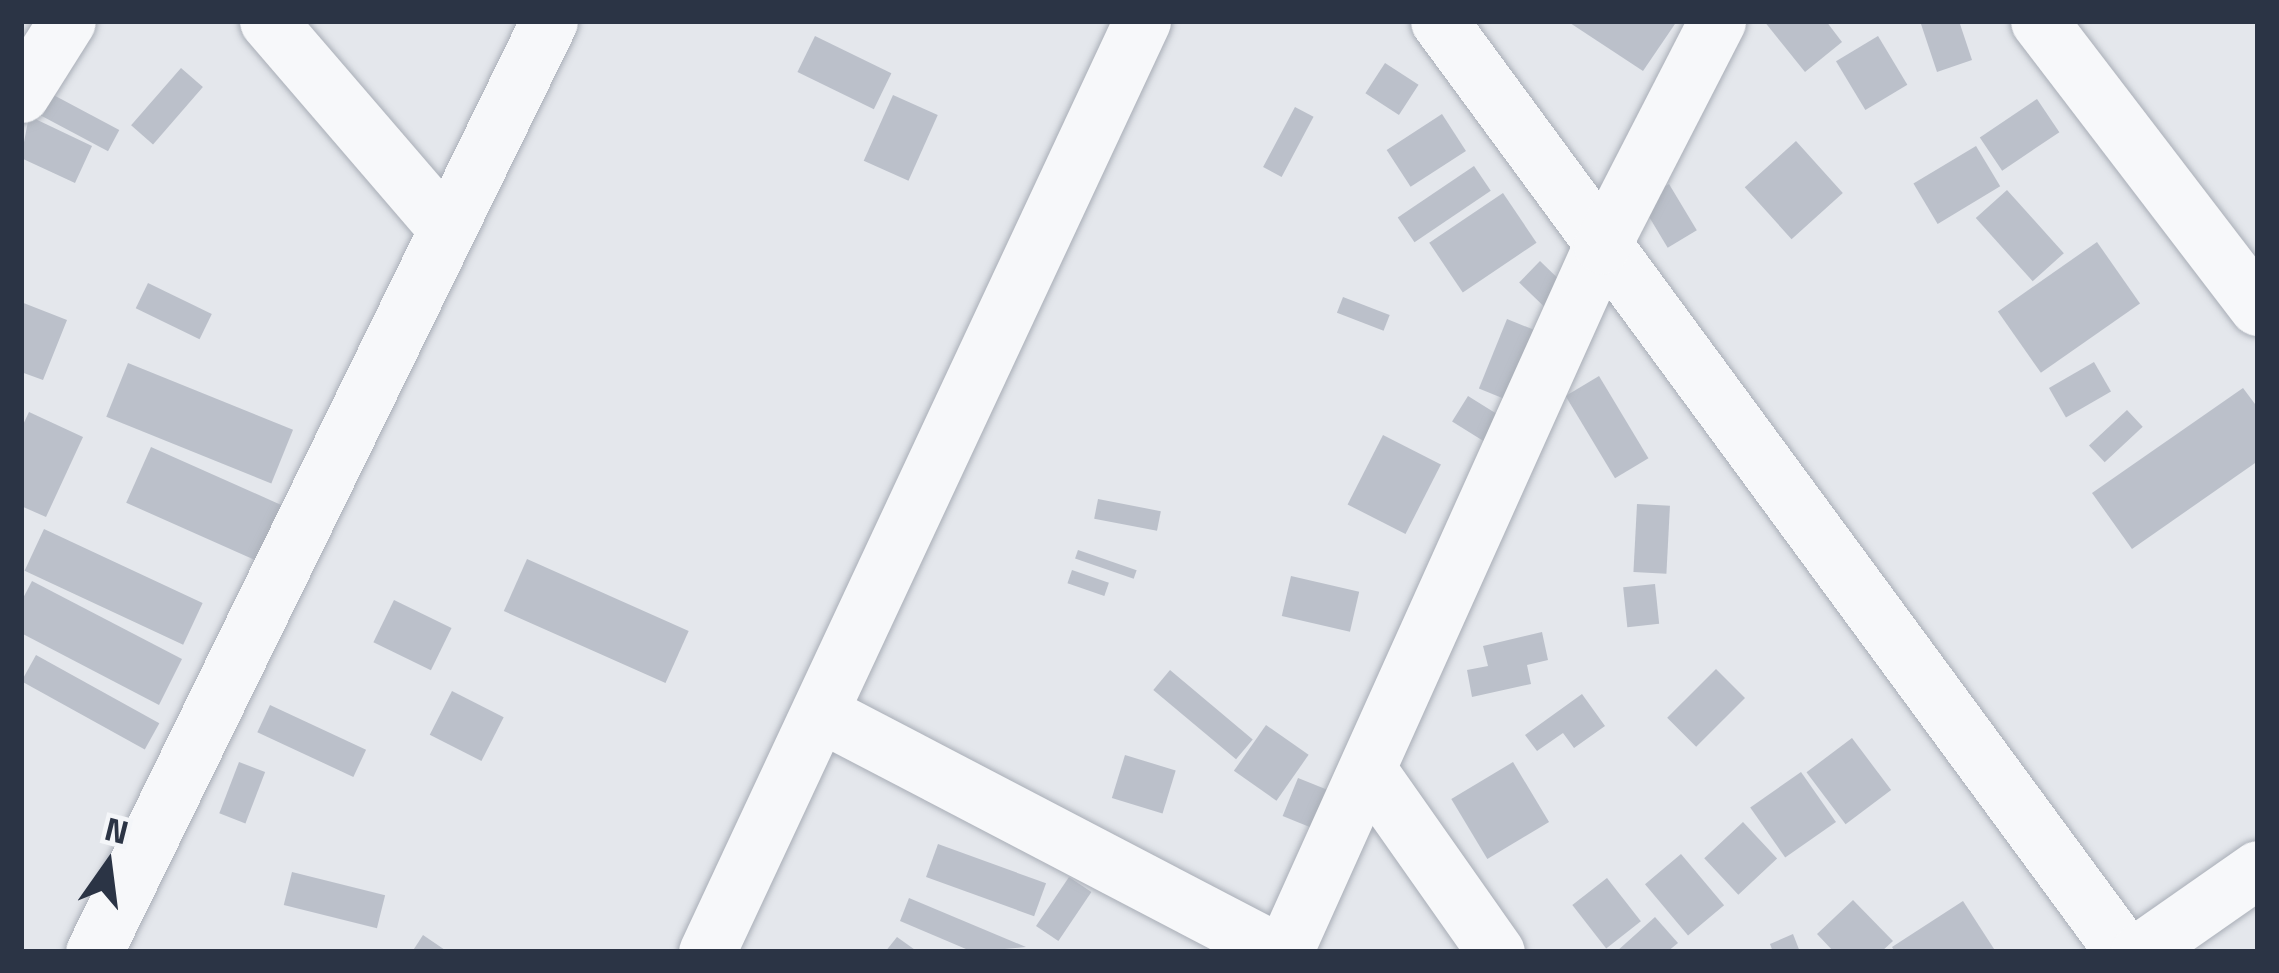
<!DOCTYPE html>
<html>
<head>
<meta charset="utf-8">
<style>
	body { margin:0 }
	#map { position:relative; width:2279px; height:973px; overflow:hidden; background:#e4e7ec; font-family:"Titillium Web",sans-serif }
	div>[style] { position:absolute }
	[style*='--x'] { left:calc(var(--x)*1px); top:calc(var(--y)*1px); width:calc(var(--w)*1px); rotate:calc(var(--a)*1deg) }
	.building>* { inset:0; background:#bbc0ca; transform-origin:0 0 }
	.roads { filter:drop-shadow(0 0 3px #a9aeb7) drop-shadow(0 0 3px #a9aeb7) }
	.minor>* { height:57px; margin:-28.5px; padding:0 28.5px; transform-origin:28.5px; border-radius:28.5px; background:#f7f8fa }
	span { translate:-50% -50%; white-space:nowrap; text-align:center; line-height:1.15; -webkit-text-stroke:10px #f4f6f9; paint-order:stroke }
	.frame { position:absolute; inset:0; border:24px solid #2b3445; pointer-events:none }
	.north { position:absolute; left:48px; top:805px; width:120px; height:120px; -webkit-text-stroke:9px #f4f6f9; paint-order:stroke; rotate:14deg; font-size:33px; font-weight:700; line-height:48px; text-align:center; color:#2b3445 }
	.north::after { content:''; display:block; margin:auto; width:42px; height:54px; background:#2b3445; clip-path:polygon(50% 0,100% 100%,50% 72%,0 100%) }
</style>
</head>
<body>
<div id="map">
	<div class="building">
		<div style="clip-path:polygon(1567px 21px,1677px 21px,1643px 71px)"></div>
		<div style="clip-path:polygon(1764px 21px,1826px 21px,1842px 42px,1805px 72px)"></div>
		<div style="clip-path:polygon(1920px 21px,1959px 21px,1972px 60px,1937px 72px)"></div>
		<div style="left:815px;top:36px;width:85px;height:40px;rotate:26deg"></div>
		<div style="left:1878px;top:36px;width:57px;height:49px;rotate:59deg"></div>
		<div style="left:1385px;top:63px;width:40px;height:36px;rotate:33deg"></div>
		<div style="left:181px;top:68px;width:29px;height:76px;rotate:41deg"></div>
		<div style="left:46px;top:91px;width:83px;height:24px;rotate:28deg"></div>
		<div style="left:893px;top:95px;width:49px;height:72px;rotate:24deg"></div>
		<div style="left:2037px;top:99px;width:40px;height:69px;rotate:56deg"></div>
		<div style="left:1295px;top:107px;width:21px;height:68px;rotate:28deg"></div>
		<div style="left:1442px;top:114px;width:44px;height:66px;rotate:57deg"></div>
		<div style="clip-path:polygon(29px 116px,92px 146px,75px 183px,21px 158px)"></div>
		<div style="left:1796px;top:141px;width:70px;height:69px;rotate:48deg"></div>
		<div style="left:1976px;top:146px;width:47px;height:73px;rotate:59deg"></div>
		<div style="left:1474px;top:166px;width:30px;height:92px;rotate:56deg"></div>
		<div style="left:1669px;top:184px;width:54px;height:34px;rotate:59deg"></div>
		<div style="left:2007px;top:190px;width:85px;height:42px;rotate:48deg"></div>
		<div style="left:1503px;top:193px;width:60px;height:89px;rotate:56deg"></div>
		<div style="left:2097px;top:242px;width:75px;height:121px;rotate:55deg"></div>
		<div style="left:1540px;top:261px;width:40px;height:30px;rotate:44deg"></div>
		<div style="left:148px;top:283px;width:71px;height:28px;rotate:26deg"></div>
		<div style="left:1343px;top:297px;width:50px;height:17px;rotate:21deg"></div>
		<div style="clip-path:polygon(21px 302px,67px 320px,43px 380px,21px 372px)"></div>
		<div style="left:1507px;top:319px;width:35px;height:75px;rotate:22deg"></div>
		<div style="left:2094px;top:362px;width:34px;height:52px;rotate:60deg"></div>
		<div style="left:128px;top:363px;width:178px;height:58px;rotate:22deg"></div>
		<div style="left:1599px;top:376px;width:96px;height:39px;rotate:59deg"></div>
		<div style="clip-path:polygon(2243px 388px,2258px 408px,2258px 461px,2132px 549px,2092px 493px)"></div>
		<div style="left:1468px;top:396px;width:44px;height:30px;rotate:32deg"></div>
		<div style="left:2127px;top:410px;width:23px;height:52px;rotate:47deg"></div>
		<div style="clip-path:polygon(29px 412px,83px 437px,46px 517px,21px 506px,21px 429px)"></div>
		<div style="left:1383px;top:435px;width:65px;height:78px;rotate:27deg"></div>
		<div style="left:151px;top:447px;width:154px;height:61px;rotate:24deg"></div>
		<div style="left:1098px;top:499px;width:64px;height:20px;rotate:11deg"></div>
		<div style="left:1637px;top:504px;width:33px;height:68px;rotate:3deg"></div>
		<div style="left:44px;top:529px;width:175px;height:46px;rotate:25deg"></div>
		<div style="left:1078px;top:550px;width:62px;height:9px;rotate:19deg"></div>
		<div style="left:527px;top:559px;width:177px;height:57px;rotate:24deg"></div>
		<div style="left:1072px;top:570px;width:39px;height:14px;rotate:19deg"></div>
		<div style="left:1291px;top:576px;width:70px;height:41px;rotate:13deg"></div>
		<div style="clip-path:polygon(32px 581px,182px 659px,159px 705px,21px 633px,21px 602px)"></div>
		<div style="left:1655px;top:584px;width:40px;height:32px;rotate:84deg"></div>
		<div style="left:394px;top:600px;width:64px;height:47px;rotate:26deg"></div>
		<div style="clip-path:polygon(1542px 632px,1548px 660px,1527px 665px,1531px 684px,1472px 697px,1467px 670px,1488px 666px,1483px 646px)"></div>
		<div style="left:36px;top:655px;width:141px;height:30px;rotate:29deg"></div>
		<div style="left:1716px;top:669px;width:41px;height:69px;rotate:45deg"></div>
		<div style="left:1170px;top:670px;width:108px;height:26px;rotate:40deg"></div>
		<div style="left:452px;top:691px;width:58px;height:49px;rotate:27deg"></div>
		<div style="clip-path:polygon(1582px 694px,1605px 726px,1574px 748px,1563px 733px,1537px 751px,1525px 735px)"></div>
		<div style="left:270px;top:705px;width:106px;height:30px;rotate:25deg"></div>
		<div style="left:1266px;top:725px;width:52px;height:56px;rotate:35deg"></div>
		<div style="left:1852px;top:738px;width:65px;height:57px;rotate:53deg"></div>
		<div style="left:1125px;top:755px;width:53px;height:45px;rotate:17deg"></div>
		<div style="left:239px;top:762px;width:28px;height:55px;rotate:21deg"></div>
		<div style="left:1513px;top:762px;width:70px;height:72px;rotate:59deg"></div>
		<div style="left:1801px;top:772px;width:61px;height:62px;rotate:55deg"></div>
		<div style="left:1298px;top:778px;width:35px;height:41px;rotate:22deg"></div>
		<div style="left:1743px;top:822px;width:50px;height:53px;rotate:47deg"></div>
		<div style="left:938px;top:844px;width:115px;height:35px;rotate:20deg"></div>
		<div style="left:1681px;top:854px;width:67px;height:47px;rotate:50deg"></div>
		<div style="left:292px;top:872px;width:96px;height:34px;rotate:14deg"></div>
		<div style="left:1069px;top:877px;width:27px;height:59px;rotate:34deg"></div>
		<div style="left:1607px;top:878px;width:55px;height:44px;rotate:52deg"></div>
		<div style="clip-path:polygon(909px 898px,1026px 947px,973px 952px,900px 921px)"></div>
		<div style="clip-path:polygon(1853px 900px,1893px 941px,1881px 952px,1834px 952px,1817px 934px)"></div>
		<div style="clip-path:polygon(1963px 901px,1996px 952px,1895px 952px,1892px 947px)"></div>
		<div style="clip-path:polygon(1655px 917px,1678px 943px,1667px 952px,1616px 952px)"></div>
		<div style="clip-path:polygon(1793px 934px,1800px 952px,1773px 952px,1770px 944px)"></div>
		<div style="clip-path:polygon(423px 935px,448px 952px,412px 952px)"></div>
		<div style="clip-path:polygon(897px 937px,918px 952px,885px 952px)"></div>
	</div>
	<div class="roads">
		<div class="minor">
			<div style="--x:268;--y:21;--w:273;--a:49.3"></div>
			<div style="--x:1439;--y:21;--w:1156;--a:53.66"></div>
			<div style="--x:2039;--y:21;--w:360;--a:52.6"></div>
			<div style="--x:21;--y:94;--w:86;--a:-57.8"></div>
			<div style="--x:824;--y:715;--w:512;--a:27.57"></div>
			<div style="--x:1370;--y:773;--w:219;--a:54.9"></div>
			<div style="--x:94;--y:952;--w:1036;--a:-63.95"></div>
			<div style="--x:707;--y:952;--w:1028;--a:-64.96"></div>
			<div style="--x:1284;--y:952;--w:775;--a:-65.78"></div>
			<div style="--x:1602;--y:245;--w:252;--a:-62.8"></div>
			<div style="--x:2139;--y:952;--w:145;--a:-34.9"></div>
		</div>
	</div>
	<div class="frame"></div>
	<div class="north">N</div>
</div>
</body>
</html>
